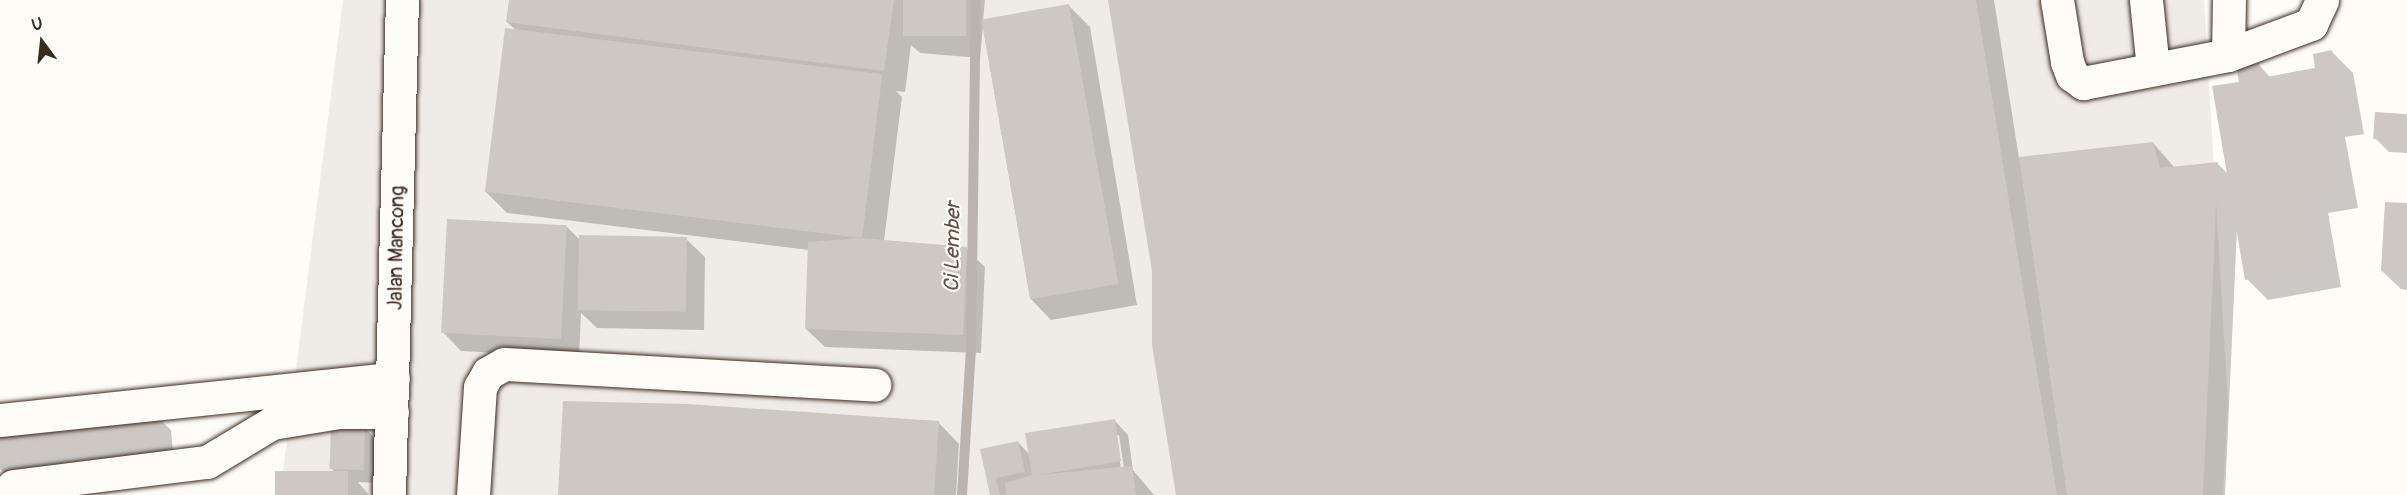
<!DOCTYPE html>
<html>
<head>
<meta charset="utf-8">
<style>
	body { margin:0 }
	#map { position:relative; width:2407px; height:495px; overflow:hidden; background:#fdfcf7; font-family:Pangolin,sans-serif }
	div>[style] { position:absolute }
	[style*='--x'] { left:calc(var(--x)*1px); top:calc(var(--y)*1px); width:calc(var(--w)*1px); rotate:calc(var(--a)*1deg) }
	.built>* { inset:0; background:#efece7 }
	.shadow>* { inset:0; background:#0003 }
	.stream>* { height:10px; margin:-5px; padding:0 5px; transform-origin:5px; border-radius:5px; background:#bbb4ad }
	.building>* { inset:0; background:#cdc8c2; transform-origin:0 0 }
	.roads { filter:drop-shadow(0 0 2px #3b2a1e) drop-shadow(0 0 2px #3b2a1e) }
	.minor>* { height:33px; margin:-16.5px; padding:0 16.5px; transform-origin:16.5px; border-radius:16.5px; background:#fdfcf7 }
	span { translate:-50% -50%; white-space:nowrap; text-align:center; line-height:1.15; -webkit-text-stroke:4.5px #fdfcf7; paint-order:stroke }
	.street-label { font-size:20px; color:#3b2a1e }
	.water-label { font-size:21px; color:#615349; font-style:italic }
	.north { position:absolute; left:12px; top:12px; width:60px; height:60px; -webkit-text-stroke:4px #fdfcf7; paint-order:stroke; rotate:345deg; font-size:16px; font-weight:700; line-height:24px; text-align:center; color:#3b2a1e }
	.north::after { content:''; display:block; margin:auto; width:21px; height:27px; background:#3b2a1e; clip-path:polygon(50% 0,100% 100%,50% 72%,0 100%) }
</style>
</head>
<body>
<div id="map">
	<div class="built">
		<div style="clip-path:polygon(343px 0,2204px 0,2228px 403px,2223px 495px,280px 495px)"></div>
	</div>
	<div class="shadow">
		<div style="clip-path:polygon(510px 0,985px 0,983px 21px,1069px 6px,1090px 27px,1137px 305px,1051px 320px,1030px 298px,983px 27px,980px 58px,920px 53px,911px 45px,905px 92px,896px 91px,902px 97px,884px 241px,966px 249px,985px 267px,981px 353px,825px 347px,806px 329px,809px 250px,507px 213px,485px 191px,517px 31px,507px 22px)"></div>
		<div style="clip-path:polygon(1109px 0,1994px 0,2019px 158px,2153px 143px,2175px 168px,2217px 163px,2229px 175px,2241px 83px,2259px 65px,2271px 78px,2317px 69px,2332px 52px,2353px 73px,2364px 134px,2345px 137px,2358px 208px,2328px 213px,2341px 287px,2268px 300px,2247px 279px,2237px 228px,2225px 495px,1178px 495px,1153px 270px)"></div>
		<div style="clip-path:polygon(2407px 116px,2407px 153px,2389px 152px,2375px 138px)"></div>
		<div style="clip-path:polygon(2407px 204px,2407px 290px,2401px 289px,2382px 271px)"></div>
		<div style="clip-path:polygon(567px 227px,580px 240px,686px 239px,705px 257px,704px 330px,597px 328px,581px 313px,579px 357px,461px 351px,443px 332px)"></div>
		<div style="clip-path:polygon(152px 412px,171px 430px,174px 465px,11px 479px,0 469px,0 426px)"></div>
		<div style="clip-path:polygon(evenodd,1115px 421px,1128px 435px,1133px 470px,1154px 495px,992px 495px,982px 450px,1018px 442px,1030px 455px,1115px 421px,1116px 435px,1119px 435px,1124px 468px,1121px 469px,1116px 435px)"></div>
		<div style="clip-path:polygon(938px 422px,959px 444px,956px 495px,559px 495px)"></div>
		<div style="clip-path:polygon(365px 428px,379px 442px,377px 483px,358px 482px,369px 495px,277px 495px,335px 472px,331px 468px)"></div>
	</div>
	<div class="stream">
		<div style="--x:962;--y:495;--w:148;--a:-86.5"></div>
		<div style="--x:971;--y:347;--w:347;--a:-89.2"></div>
	</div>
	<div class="building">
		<div style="clip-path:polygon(509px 0,894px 0,884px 71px,506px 22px)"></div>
		<div style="left:903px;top:0;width:63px;height:36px"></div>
		<div style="clip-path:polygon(1108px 0,1976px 0,2057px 495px,1176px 495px,1152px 345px,1152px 271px)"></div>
		<div style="left:1069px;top:4px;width:284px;height:89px;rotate:80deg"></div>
		<div style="left:505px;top:28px;width:380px;height:165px;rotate:7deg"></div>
		<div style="clip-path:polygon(2332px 50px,2343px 113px,2325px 116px,2337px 187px,2308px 192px,2320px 266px,2245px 280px,2212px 86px,2239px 82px,2236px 67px,2259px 63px,2261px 78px,2315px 68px,2313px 54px)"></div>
		<div style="left:2375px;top:112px;width:32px;height:27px;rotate:4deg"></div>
		<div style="clip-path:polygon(2153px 142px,2160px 168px,2218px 162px,2203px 495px,2067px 495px,2019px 157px)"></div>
		<div style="clip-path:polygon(2385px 202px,2407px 203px,2407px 273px,2381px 271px)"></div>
		<div style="left:447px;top:219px;width:120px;height:114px;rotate:3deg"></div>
		<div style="left:579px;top:235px;width:108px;height:75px;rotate:1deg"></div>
		<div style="clip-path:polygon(861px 238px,967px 247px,963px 335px,805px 329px,808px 242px)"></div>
		<div style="clip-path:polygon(563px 401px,688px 404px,939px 421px,934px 495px,558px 495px)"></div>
		<div style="left:153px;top:410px;width:37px;height:154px;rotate:85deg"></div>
		<div style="clip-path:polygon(1115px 419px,1121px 461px,1038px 475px,1132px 466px,1136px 495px,1006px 495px,1005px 483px,1032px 475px,1025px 433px)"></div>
		<div style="left:331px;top:426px;width:34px;height:43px;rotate:2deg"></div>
		<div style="clip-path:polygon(1018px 441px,1025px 472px,996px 478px,1000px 495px,990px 495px,980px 449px)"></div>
		<div style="left:348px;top:471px;width:24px;height:73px;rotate:90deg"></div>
	</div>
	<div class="roads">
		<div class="minor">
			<div style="--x:2057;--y:0;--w:63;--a:80.8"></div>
			<div style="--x:2067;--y:62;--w:14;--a:69"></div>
			<div style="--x:2072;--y:75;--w:14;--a:36"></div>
			<div style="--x:2083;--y:83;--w:148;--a:-10.9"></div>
			<div style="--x:2228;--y:55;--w:89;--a:-20.5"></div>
			<div style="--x:2311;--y:24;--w:26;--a:-65"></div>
			<div style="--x:2146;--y:0;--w:69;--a:84.2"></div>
			<div style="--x:2228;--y:55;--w:55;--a:-89"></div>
			<div style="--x:0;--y:420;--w:395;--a:-6"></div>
			<div style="--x:13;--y:486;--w:195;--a:-7.1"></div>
			<div style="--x:207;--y:462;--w:76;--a:-31"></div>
			<div style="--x:272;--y:423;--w:68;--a:-9.3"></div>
			<div style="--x:339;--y:412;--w:53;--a:0"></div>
			<div style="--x:389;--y:495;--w:495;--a:-88.5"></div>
			<div style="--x:473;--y:495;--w:108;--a:-86.3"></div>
			<div style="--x:480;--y:387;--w:16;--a:-60"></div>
			<div style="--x:488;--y:373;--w:18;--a:-29"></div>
			<div style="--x:504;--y:364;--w:371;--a:3.2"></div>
		</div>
	</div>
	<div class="street-label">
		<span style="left:396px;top:248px;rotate:-89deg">Jalan Mancong</span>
	</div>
	<div class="water-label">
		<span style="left:953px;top:247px;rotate:-89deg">Ci Lember</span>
	</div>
	<div class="north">U</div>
</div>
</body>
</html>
